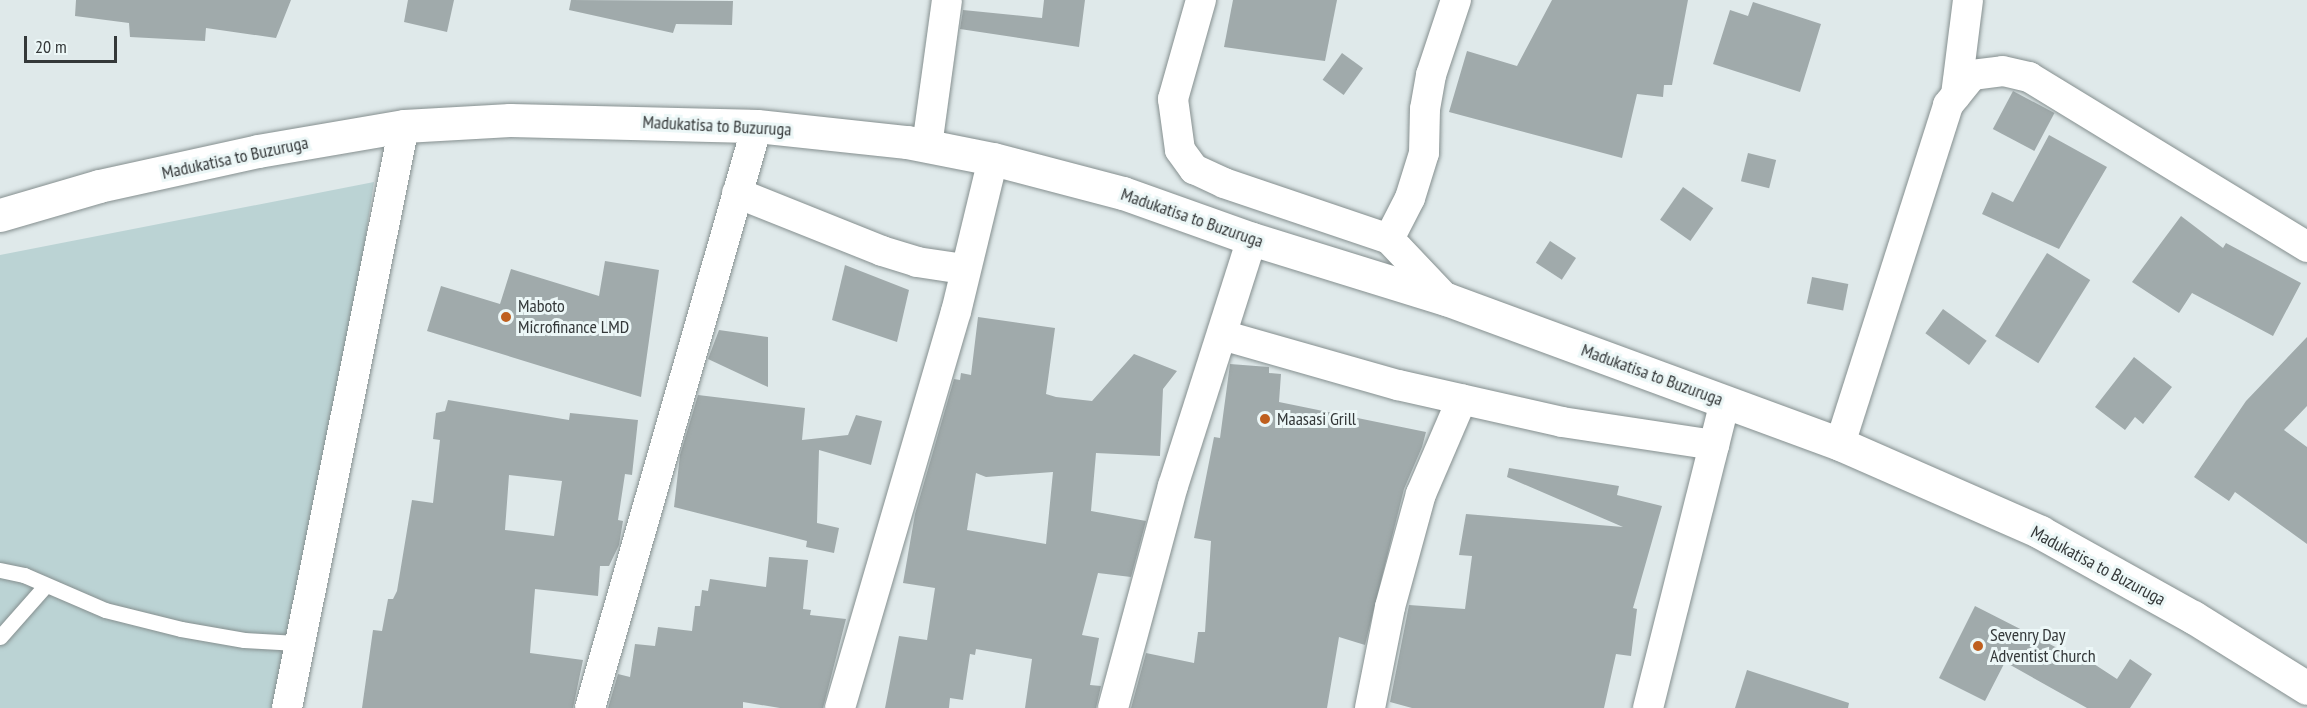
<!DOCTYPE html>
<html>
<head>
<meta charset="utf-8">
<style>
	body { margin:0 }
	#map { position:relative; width:2307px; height:708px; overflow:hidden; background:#dfe9ea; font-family:"PT Sans Narrow",sans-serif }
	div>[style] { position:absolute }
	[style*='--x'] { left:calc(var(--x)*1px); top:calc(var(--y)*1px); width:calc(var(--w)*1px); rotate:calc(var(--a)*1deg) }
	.green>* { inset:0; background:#bbd3d4 }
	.building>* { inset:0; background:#a0aaab; transform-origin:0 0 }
	.roads { filter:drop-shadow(0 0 2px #858f8f) drop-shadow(0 0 2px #858f8f) }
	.service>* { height:15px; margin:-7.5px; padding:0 7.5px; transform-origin:7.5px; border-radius:7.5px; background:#fff }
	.minor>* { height:30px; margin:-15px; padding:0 15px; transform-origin:15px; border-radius:15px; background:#fff }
	.secondary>* { height:33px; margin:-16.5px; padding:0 16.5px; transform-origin:16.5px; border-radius:16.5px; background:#fff }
	.dots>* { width:16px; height:16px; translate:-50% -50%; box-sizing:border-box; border:3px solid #ecf7f7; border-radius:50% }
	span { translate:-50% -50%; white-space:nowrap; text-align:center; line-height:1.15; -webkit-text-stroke:6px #ecf7f7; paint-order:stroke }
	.street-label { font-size:18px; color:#343839 }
	.poi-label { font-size:18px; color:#343839 }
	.left { translate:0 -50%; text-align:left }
	.scale { position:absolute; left:24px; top:36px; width:93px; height:27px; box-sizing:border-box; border:3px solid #343839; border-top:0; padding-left:8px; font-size:18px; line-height:21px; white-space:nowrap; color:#343839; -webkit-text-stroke:4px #ecf7f7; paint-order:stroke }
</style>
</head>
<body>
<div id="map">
	<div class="green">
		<div style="clip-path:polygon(374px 182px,293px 708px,0 708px,0 255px)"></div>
	</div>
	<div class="building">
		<div style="clip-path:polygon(76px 0,291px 0,276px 38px,206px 28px,205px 41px,130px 37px,129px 23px,75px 16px)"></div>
		<div style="clip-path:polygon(408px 0,454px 0,447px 32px,404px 22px)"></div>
		<div style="clip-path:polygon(571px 0,733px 1px,732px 25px,676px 24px,673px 33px,569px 10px)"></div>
		<div style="clip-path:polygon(1044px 0,1085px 0,1079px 47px,960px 29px,963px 10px,1042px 18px)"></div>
		<div style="clip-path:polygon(1233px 0,1337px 0,1325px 61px,1224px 47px)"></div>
		<div style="clip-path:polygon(1552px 0,1688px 0,1672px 85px,1664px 85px,1663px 97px,1637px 94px,1622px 158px,1449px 112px,1467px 51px,1517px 66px)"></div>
		<div style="clip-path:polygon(1753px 2px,1821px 24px,1800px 92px,1713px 64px,1730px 10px,1748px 16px)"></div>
		<div style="left:1342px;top:53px;width:26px;height:33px;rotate:36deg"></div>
		<div style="left:2013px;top:91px;width:47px;height:43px;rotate:28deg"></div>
		<div style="clip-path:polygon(2049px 135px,2107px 167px,2059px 249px,1982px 214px,1992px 192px,2013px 202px)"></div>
		<div style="left:1748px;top:153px;width:29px;height:29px;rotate:14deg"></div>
		<div style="left:1683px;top:187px;width:37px;height:40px;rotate:35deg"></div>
		<div style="clip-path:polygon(2181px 216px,2223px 248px,2226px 243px,2301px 283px,2273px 336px,2192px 293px,2179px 313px,2132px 282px)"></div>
		<div style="left:1550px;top:241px;width:31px;height:26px;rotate:33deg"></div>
		<div style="left:2047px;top:253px;width:51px;height:98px;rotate:32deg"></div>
		<div style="clip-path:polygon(605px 261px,659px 270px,641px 397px,427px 331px,441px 286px,500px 304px,511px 269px,599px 296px)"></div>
		<div style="clip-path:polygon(845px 265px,909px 290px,897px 342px,832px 320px)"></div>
		<div style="left:1812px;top:277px;width:37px;height:27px;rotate:11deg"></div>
		<div style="left:1943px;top:309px;width:54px;height:30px;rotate:36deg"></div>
		<div style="clip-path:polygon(evenodd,978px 317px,1055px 328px,1046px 394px,1056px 397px,1092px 401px,1134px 354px,1177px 371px,1163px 389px,1160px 456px,1096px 453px,1091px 511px,1146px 521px,1131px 577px,1098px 573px,1082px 635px,1099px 638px,1090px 685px,1101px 686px,1096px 708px,1025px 708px,1032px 659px,976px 649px,975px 655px,970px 654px,963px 700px,950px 698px,949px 708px,885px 708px,899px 636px,927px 640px,935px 588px,903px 583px,915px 514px,954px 379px,960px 380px,961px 373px,971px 375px,978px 317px,1053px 472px,1046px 544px,967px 530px,976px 473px,986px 477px,1053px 472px)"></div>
		<div style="clip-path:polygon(719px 330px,768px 337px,768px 387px,708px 359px)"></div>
		<div style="clip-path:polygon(2307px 337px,2307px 406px,2284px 430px,2307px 447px,2307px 544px,2235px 492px,2229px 501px,2194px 477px,2246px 401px)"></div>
		<div style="clip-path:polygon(2134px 357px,2172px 387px,2143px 424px,2135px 417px,2125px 430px,2095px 407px)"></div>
		<div style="clip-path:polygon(1230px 364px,1269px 367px,1269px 373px,1281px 374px,1279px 402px,1426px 432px,1422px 447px,1404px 489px,1365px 645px,1339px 637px,1327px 708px,1131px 708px,1146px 653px,1194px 663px,1198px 632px,1205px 632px,1211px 541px,1194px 538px,1214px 437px,1220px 438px)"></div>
		<div style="clip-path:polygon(698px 395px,805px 408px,802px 440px,848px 435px,856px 415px,882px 421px,871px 465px,819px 450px,817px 523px,839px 528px,834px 553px,806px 547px,807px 541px,674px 507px,680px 455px)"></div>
		<div style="clip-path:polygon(evenodd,448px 400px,569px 420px,570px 413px,638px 420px,632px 475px,625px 474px,618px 520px,623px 521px,619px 545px,609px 566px,600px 566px,598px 596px,535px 589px,530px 653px,583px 660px,573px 708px,362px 708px,373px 630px,382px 631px,388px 599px,393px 599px,397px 591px,412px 500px,433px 503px,440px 440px,433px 439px,436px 413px,445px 411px,448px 400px,509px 475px,562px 481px,554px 536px,505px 530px,509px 475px)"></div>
		<div style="clip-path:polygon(1509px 468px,1619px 486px,1617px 495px,1662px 506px,1633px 608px,1637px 609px,1631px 656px,1616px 654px,1604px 708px,1412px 708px,1390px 702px,1409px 605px,1465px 609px,1472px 556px,1459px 555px,1466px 514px,1623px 527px,1507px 477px)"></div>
		<div style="clip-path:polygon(769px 557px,808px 560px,803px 609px,811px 610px,810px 615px,846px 619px,823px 708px,780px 708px,743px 702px,743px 708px,608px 708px,618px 674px,630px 677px,635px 644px,655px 646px,658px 627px,692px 631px,695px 606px,700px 606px,702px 590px,708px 591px,710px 579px,766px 587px)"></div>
		<div style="clip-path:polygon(1975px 606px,2071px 655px,2074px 651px,2117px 679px,2130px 659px,2152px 674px,2130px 708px,2087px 708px,2005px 662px,1985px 701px,1939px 678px)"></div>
		<div style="clip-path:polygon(1747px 670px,1849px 703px,1848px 708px,1735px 708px)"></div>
	</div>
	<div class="roads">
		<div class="service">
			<div style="--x:0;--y:570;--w:25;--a:12"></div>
			<div style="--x:24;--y:575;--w:88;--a:23.4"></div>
			<div style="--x:105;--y:610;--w:78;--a:14"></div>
			<div style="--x:181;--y:629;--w:64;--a:9.9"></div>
			<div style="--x:244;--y:640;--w:53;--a:3.2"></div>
			<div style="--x:0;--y:637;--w:69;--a:-48.5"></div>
		</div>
		<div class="minor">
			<div style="--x:1201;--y:0;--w:103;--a:105.8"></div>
			<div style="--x:1173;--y:99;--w:51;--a:82.2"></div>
			<div style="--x:1180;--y:150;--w:24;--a:54"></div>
			<div style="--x:1194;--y:169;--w:33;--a:25"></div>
			<div style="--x:1224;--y:183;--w:174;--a:18.7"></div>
			<div style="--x:1956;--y:95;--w:96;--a:-82.8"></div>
			<div style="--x:927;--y:146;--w:147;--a:-82.2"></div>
			<div style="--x:737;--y:193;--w:156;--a:21.8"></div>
			<div style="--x:882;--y:251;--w:37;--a:17"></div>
			<div style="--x:917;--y:262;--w:48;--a:8.5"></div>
			<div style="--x:1446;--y:299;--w:83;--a:-133.5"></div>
			<div style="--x:1389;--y:239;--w:46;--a:-62.9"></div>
			<div style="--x:1410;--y:198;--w:47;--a:-72.7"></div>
			<div style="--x:1424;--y:153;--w:44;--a:-88.7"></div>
			<div style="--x:1425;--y:109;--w:35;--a:-80"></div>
			<div style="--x:1431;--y:75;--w:79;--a:-71.6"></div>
			<div style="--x:1222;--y:335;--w:183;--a:15.9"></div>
			<div style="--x:1398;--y:385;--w:168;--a:12.7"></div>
			<div style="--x:1562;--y:422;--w:154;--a:8.6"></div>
			<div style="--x:1840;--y:444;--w:356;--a:-72.3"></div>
			<div style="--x:1948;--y:105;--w:38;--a:-51"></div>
			<div style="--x:1972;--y:75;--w:31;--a:-7"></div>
			<div style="--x:2003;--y:71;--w:27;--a:13"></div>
			<div style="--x:2029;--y:77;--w:326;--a:31.4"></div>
			<div style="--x:287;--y:708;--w:594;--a:-78.63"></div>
			<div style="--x:590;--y:708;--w:605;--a:-73.99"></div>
			<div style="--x:840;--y:708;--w:413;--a:-73.7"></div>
			<div style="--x:956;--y:312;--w:157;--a:-76.4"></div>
			<div style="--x:1113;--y:708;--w:230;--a:-74.9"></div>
			<div style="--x:1173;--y:486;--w:259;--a:-72.3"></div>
			<div style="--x:1370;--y:708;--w:103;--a:-78.8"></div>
			<div style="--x:1390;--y:607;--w:117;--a:-74.7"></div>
			<div style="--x:1421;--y:494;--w:103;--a:-66.7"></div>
			<div style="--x:1648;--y:708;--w:316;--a:-75.9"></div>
		</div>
		<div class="secondary">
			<div style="--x:0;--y:215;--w:103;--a:-16.3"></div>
			<div style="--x:99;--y:186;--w:163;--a:-12.4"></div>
			<div style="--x:258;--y:151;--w:148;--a:-9.7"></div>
			<div style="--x:404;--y:126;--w:106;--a:-3.2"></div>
			<div style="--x:510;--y:120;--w:247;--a:1.4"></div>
			<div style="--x:757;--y:126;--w:151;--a:6.1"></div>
			<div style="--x:907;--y:142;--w:88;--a:11.2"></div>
			<div style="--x:993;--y:159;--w:134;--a:14.7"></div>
			<div style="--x:1123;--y:193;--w:137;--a:19.6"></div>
			<div style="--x:1252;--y:239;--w:203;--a:17.2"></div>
			<div style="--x:1446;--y:299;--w:420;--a:20.2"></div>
			<div style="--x:1840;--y:444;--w:219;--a:23.7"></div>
			<div style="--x:2040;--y:532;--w:175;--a:29.1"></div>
			<div style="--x:2193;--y:617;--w:134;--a:31.9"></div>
		</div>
	</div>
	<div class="dots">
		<div style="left:506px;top:317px;background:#bf5f1e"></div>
		<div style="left:1265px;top:419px;background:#bf5f1e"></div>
		<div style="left:1978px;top:646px;background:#bf5f1e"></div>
	</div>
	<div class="street-label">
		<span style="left:717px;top:126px;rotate:3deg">Madukatisa to Buzuruga</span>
		<span style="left:235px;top:158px;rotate:-12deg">Madukatisa to Buzuruga</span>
		<span style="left:1192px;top:218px;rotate:19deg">Madukatisa to Buzuruga</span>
		<span style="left:1652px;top:375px;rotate:20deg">Madukatisa to Buzuruga</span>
		<span style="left:2098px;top:566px;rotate:28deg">Madukatisa to Buzuruga</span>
	</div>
	<div class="poi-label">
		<span class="left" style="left:518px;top:317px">Maboto<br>Microfinance LMD</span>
		<span class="left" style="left:1277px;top:419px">Maasasi Grill</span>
		<span class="left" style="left:1990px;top:646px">Sevenry Day<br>Adventist Church</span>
	</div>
	<div class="scale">20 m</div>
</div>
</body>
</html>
